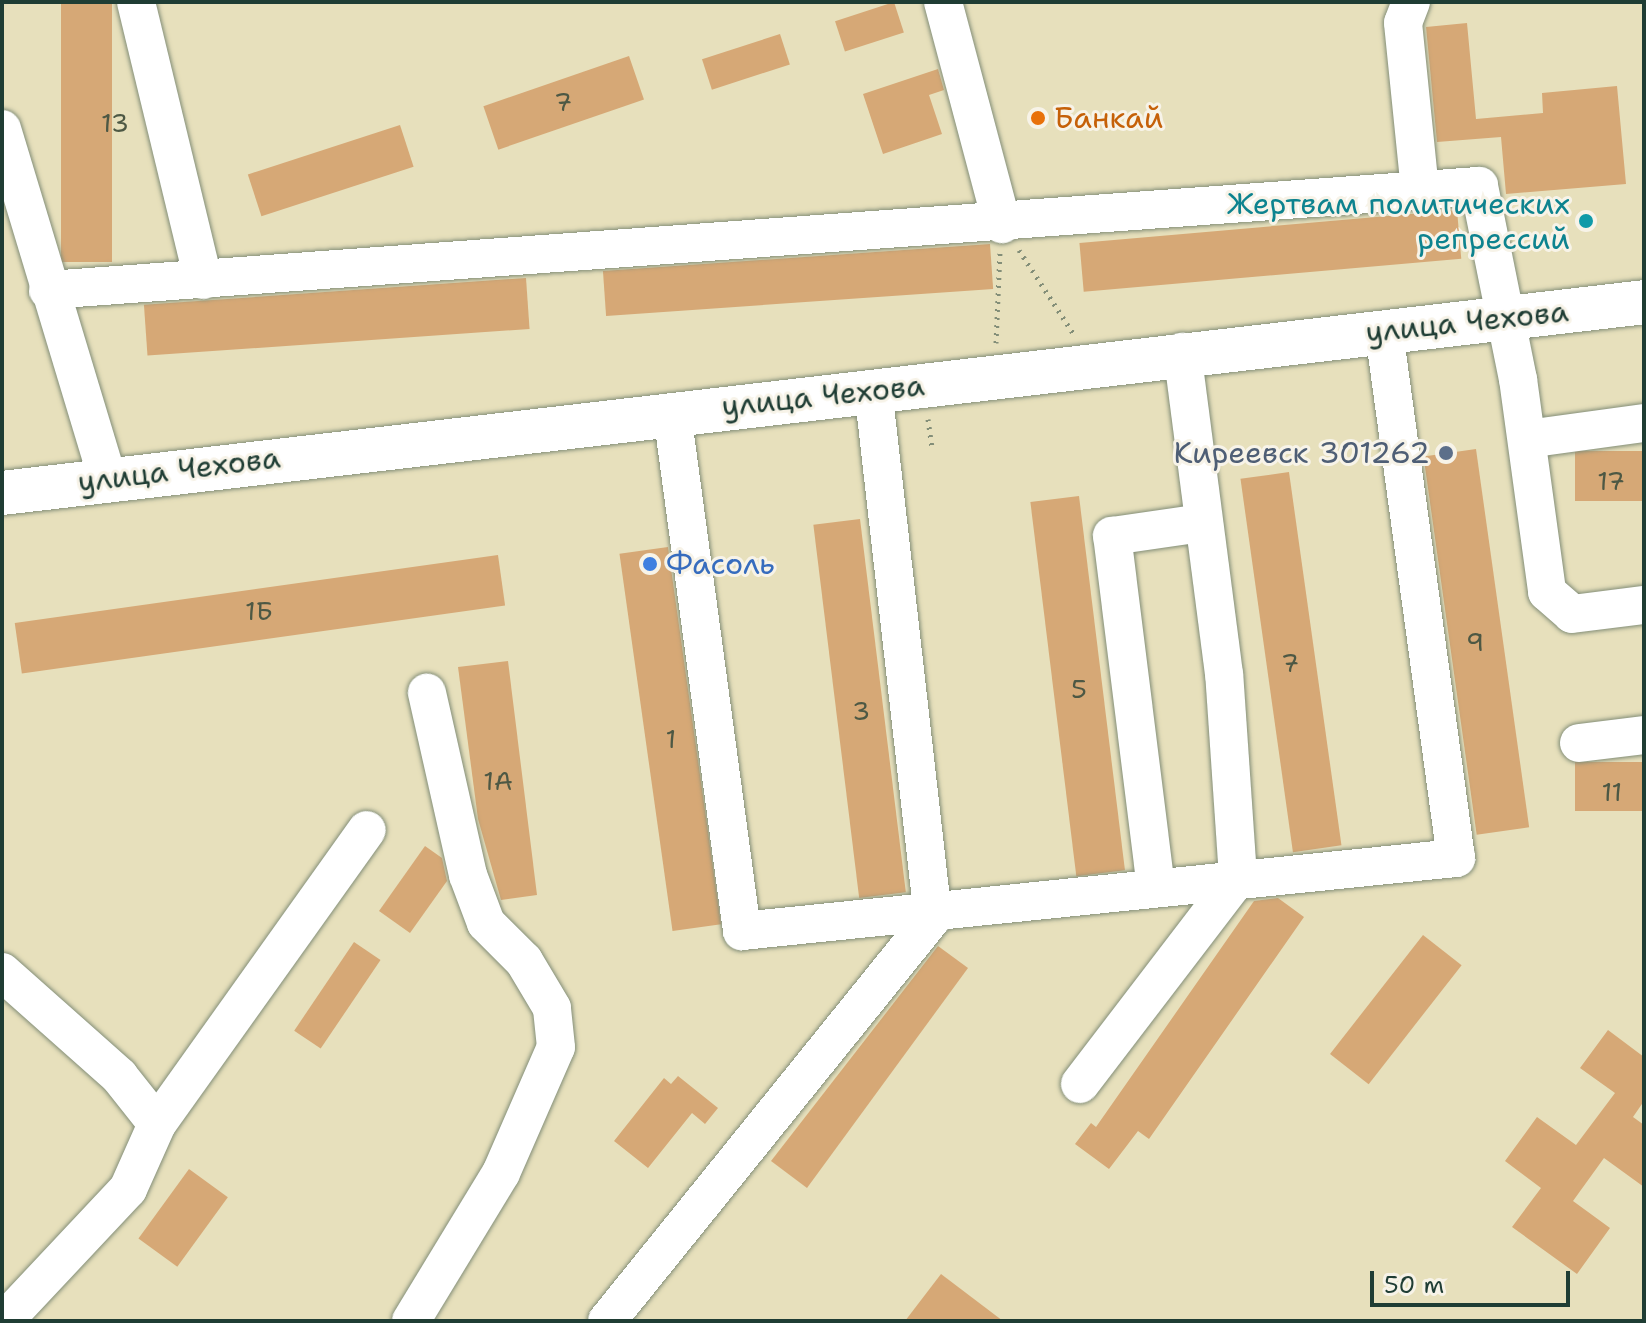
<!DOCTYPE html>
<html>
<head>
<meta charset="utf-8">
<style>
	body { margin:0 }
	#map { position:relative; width:1646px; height:1323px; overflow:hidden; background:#e7e0bc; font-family:"Shantell Sans",sans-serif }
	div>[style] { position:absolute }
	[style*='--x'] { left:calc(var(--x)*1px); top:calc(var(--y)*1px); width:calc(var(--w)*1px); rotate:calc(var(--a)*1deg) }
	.building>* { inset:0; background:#d6a876; transform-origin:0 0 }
	.path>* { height:5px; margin-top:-2.5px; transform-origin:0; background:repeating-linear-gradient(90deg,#838e78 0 2px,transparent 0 8px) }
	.roads { filter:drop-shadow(0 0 2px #838e78) drop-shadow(0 0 2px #838e78) }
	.minor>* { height:38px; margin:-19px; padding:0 19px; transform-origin:19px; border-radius:19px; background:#fff }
	.major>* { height:44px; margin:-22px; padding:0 22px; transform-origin:22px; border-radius:22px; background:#fff }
	.dots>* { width:22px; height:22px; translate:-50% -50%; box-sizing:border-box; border:4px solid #f7f3e8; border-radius:50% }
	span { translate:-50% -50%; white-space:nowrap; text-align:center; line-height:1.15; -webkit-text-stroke:6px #f7f3e8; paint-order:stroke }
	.number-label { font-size:26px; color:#4d5844 }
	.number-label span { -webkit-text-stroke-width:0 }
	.food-label { font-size:30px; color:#c56008 }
	.left { translate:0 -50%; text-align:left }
	.culture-label { font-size:30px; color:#0d838f }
	.right { translate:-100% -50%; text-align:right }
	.street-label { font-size:30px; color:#1f3d34 }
	.service-label { font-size:30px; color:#4e5e75 }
	.shop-label { font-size:30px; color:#366cbe }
	.frame { position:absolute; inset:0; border:4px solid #1f3d34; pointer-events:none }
	.scale { position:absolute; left:1370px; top:1271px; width:200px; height:36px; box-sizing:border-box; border:4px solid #1f3d34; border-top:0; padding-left:10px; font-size:24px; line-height:28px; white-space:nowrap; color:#1f3d34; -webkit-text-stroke:6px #f7f3e8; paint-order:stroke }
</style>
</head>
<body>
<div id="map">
	<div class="building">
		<div style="left:61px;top:2px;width:51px;height:260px"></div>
		<div style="left:894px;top:2px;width:32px;height:62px;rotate:72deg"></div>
		<div style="clip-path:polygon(1467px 23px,1476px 119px,1543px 113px,1542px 93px,1617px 86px,1626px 184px,1506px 194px,1501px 137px,1437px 142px,1426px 27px)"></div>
		<div style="left:780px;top:34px;width:32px;height:82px;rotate:72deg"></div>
		<div style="left:629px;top:56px;width:46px;height:154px;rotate:71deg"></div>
		<div style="clip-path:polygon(938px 69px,944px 90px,929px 95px,942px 134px,883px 154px,863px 94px)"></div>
		<div style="left:400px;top:125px;width:44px;height:160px;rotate:72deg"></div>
		<div style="left:1457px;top:210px;width:49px;height:379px;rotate:85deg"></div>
		<div style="left:990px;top:244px;width:45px;height:388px;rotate:86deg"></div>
		<div style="left:526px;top:278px;width:51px;height:383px;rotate:86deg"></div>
		<div style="left:1476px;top:449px;width:382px;height:53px;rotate:82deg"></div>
		<div style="left:1644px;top:451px;width:50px;height:69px;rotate:90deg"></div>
		<div style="left:1289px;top:472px;width:377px;height:49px;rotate:82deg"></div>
		<div style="left:1079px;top:496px;width:377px;height:49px;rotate:83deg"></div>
		<div style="left:860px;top:519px;width:376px;height:47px;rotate:83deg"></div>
		<div style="left:668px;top:547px;width:381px;height:49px;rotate:82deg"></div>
		<div style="left:498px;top:555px;width:51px;height:488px;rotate:82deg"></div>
		<div style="clip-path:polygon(508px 661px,537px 895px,501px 900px,478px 819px,458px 667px)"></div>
		<div style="left:1644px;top:762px;width:49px;height:69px;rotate:90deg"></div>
		<div style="clip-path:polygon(425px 846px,442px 858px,447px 881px,410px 933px,379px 911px)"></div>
		<div style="clip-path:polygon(1278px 898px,1304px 917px,1149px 1139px,1138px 1131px,1109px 1169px,1075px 1144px,1091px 1123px,1096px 1127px,1254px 901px)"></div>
		<div style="left:1423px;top:935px;width:49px;height:151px;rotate:38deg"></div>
		<div style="left:354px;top:942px;width:32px;height:107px;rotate:34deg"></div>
		<div style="clip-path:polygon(938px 946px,968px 968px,807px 1188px,771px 1161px)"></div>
		<div style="clip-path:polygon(1608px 1030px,1644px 1057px,1644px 1101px,1633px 1117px,1644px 1125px,1644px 1187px,1604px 1158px,1573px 1201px,1610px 1228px,1577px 1274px,1512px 1227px,1541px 1188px,1505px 1161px,1537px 1117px,1576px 1145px,1615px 1093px,1580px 1068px)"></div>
		<div style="clip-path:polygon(678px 1076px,718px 1108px,705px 1124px,692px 1113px,648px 1168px,614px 1141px,664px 1078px,671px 1084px)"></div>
		<div style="left:189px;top:1169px;width:48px;height:86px;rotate:36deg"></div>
		<div style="clip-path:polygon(941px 1274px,1003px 1321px,905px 1321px)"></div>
	</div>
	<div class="path">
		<div style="--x:1019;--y:250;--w:103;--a:56.9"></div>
		<div style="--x:996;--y:343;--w:90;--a:-87.5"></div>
		<div style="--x:928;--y:419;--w:30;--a:82"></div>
	</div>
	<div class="roads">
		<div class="minor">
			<div style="--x:136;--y:2;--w:286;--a:76.4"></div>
			<div style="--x:943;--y:2;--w:230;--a:75.1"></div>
			<div style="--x:1411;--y:2;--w:22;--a:111"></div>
			<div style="--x:1403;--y:23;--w:169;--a:84.2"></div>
			<div style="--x:2;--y:129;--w:363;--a:73.2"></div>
			<div style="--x:48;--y:290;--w:1435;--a:-4.16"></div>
			<div style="--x:1479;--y:186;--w:197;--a:78.6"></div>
			<div style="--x:1518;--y:379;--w:215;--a:82.2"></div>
			<div style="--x:1547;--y:592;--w:33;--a:41"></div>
			<div style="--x:1572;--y:614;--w:73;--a:-7.1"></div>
			<div style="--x:672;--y:413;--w:523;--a:82.3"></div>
			<div style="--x:742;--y:931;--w:718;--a:-5.84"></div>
			<div style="--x:1456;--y:858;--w:531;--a:-97.79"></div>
			<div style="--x:1527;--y:439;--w:118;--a:-7.8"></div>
			<div style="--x:1579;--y:743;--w:65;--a:-7"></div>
			<div style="--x:1156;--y:888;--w:355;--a:-97.1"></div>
			<div style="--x:1112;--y:536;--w:91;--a:-8.2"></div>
			<div style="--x:2;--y:972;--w:157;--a:41.6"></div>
			<div style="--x:119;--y:1076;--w:61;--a:51.6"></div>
			<div style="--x:157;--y:1124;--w:71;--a:114"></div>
			<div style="--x:128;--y:1189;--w:181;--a:133.2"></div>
			<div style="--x:1080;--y:1084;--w:260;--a:-52.6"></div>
			<div style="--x:1238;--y:877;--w:203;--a:-93.9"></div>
			<div style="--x:1224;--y:674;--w:325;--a:-97.4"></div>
			<div style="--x:157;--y:1124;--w:361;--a:-54.5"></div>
			<div style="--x:411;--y:1321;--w:173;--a:-58.7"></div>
			<div style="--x:501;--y:1173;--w:137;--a:-66.4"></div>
			<div style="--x:556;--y:1047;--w:39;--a:-96"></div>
			<div style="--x:552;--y:1008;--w:55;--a:-120.8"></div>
			<div style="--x:524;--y:961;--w:54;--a:-135"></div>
			<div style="--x:486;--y:923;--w:51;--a:-110.6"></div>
			<div style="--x:468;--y:875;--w:187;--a:-102.7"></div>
			<div style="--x:607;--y:1321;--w:519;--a:-51.1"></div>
			<div style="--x:933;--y:917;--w:531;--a:-96.48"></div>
		</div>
		<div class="major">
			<div style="--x:2;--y:493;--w:1653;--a:-6.63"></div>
		</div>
	</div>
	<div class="dots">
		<div style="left:1038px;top:118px;background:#e8710a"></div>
		<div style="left:1586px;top:221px;background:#0f9aa8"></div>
		<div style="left:1446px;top:453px;background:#5c6f8a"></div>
		<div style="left:650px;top:564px;background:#3f7fe0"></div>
	</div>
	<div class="number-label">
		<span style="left:563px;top:102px">7</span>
		<span style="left:115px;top:123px">13</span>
		<span style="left:1611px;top:481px">17</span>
		<span style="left:259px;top:611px">1Б</span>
		<span style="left:1475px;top:642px">9</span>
		<span style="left:1290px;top:663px">7</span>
		<span style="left:1079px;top:689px">5</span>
		<span style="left:861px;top:711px">3</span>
		<span style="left:671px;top:739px">1</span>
		<span style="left:498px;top:781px">1А</span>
		<span style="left:1612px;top:792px">11</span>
	</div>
	<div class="food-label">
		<span class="left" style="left:1054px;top:118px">Банкай</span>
	</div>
	<div class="culture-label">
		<span class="right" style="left:1570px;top:221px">Жертвам политических<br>репрессий</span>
	</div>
	<div class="street-label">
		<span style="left:1467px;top:322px;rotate:-6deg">улица Чехова</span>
		<span style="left:823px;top:396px;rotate:-6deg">улица Чехова</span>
		<span style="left:179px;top:470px;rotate:-7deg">улица Чехова</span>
	</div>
	<div class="service-label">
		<span class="right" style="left:1430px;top:453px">Киреевск 301262</span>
	</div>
	<div class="shop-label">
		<span class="left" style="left:666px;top:564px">Фасоль</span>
	</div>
	<div class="frame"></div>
	<div class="scale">50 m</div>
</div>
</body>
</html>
